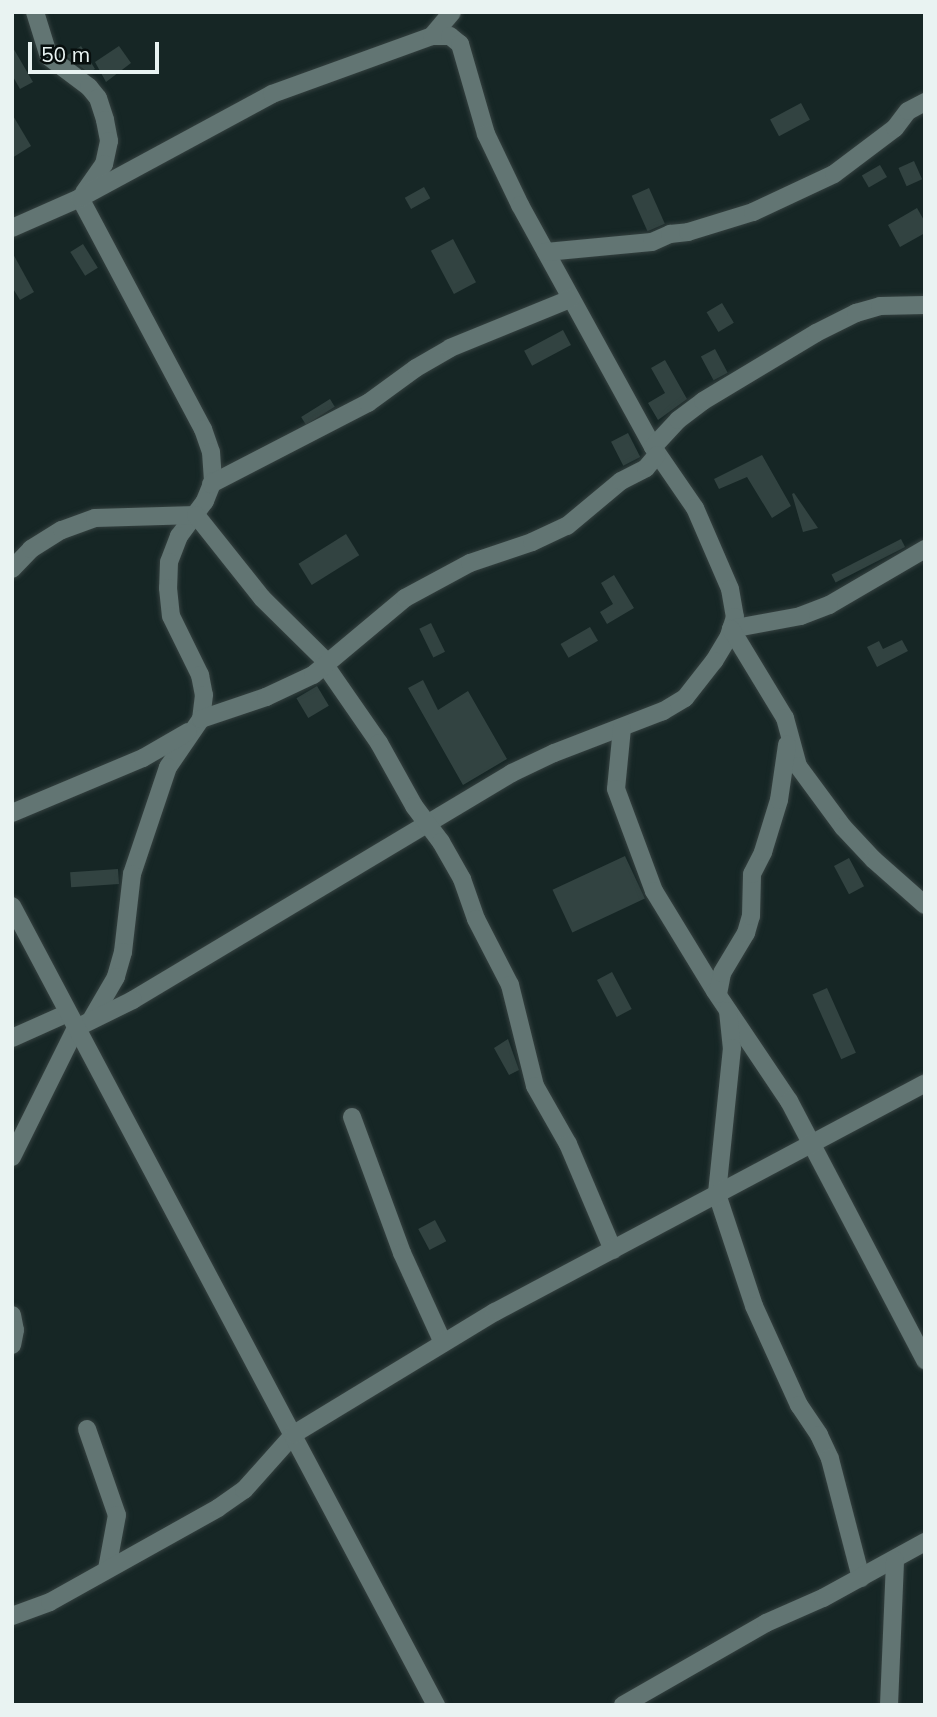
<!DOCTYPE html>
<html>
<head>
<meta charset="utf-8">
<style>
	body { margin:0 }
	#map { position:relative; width:937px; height:1717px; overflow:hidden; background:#162625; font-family:Mulish,sans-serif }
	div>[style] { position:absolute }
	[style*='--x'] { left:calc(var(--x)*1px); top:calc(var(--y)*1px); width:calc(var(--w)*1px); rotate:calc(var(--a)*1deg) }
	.building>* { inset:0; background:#324341; transform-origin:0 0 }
	.roads { filter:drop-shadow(0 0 2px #354140) drop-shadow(0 0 2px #354140) }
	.minor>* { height:18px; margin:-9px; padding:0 9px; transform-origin:9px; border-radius:9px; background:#627573 }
	.tertiary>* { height:18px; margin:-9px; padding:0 9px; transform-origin:9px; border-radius:9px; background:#627573 }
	span { translate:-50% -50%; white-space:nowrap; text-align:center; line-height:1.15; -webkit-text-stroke:5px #070e0d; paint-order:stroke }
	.frame { position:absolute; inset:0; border:14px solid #e9f3f2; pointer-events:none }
	.scale { position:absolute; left:28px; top:42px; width:131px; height:32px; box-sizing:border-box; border:4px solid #e9f3f2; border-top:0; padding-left:9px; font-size:21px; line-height:24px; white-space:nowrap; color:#e9f3f2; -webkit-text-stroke:5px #070e0d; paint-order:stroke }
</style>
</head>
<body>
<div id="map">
	<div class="building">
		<div style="clip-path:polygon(12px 46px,33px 82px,20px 89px,12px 75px)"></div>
		<div style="clip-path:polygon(81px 46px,95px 69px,89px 73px,66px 56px)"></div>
		<div style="clip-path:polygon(119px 46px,131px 63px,106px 82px,95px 62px)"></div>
		<div style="left:801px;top:103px;width:19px;height:35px;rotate:62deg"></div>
		<div style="clip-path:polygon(12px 114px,31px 146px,12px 158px)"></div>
		<div style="left:914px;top:161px;width:20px;height:17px;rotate:66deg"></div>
		<div style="left:880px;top:165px;width:14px;height:21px;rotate:60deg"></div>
		<div style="left:424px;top:187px;width:13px;height:22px;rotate:61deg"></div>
		<div style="left:649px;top:188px;width:39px;height:19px;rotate:66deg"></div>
		<div style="clip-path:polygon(917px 208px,925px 222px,925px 233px,900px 247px,888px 225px)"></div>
		<div style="left:453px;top:239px;width:49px;height:25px;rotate:62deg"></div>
		<div style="left:83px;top:244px;width:28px;height:15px;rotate:58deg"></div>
		<div style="clip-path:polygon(12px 252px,34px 292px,20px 300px,12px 287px)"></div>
		<div style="left:722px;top:303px;width:23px;height:18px;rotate:59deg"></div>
		<div style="left:563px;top:330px;width:17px;height:44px;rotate:62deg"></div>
		<div style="left:715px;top:349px;width:27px;height:16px;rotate:62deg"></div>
		<div style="clip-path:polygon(665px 360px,687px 399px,658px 420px,648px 403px,665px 393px,651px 368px)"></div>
		<div style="left:330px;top:399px;width:9px;height:34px;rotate:58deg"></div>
		<div style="left:628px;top:433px;width:27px;height:19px;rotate:63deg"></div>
		<div style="clip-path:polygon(762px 455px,791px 506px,772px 518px,747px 477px,719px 489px,714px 479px)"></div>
		<div style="clip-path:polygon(794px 493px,818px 528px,803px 532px,792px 494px)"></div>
		<div style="left:346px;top:534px;width:25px;height:56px;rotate:58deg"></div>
		<div style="left:901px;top:539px;width:9px;height:78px;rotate:63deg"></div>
		<div style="clip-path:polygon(614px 575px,634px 608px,607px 624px,600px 612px,613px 604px,601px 583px)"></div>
		<div style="left:431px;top:623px;width:32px;height:13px;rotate:64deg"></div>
		<div style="left:590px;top:627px;width:16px;height:34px;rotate:60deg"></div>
		<div style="clip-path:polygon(902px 640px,908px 651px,877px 667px,867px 647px,879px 641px,883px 649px)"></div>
		<div style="clip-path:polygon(423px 680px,438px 710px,468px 691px,507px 759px,463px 785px,408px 688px)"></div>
		<div style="left:317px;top:686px;width:23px;height:24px;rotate:59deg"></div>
		<div style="left:625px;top:856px;width:47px;height:80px;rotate:65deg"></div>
		<div style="left:849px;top:858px;width:32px;height:17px;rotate:62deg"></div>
		<div style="left:118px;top:869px;width:15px;height:48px;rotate:86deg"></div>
		<div style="left:612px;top:972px;width:42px;height:17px;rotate:62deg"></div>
		<div style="left:827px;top:988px;width:71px;height:16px;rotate:66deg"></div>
		<div style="clip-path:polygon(508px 1039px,519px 1070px,509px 1075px,494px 1048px)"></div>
		<div style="left:435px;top:1220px;width:24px;height:19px;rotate:62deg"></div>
	</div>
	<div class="roads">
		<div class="minor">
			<div style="--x:35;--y:12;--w:47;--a:72.7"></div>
			<div style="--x:49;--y:57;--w:50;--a:36.9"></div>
			<div style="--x:89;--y:87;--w:14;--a:51"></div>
			<div style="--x:98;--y:98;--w:23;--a:72"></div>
			<div style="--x:105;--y:120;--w:21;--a:79"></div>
			<div style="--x:109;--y:141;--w:24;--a:102"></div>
			<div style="--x:104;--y:164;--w:35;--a:125"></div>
			<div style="--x:432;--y:36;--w:31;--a:-50"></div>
			<div style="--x:80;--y:198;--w:262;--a:62"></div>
			<div style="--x:203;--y:429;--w:24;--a:71"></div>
			<div style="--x:211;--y:452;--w:29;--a:86"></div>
			<div style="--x:213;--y:481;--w:22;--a:112"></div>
			<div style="--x:205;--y:501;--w:44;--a:126.6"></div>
			<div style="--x:179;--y:536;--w:28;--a:111"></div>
			<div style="--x:169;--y:562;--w:26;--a:92"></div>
			<div style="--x:168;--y:588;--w:28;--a:84"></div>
			<div style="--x:171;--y:616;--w:66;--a:63.8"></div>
			<div style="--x:200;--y:675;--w:20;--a:79"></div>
			<div style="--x:204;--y:695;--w:24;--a:97"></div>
			<div style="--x:201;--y:719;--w:58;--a:124.5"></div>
			<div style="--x:168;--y:767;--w:113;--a:108.6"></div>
			<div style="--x:132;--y:874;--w:79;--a:96.6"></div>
			<div style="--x:123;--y:952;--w:26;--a:106"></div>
			<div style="--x:116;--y:977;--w:50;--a:120.2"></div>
			<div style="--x:12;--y:228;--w:74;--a:-23.8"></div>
			<div style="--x:80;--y:198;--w:218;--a:-28.4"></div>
			<div style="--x:272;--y:94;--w:170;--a:-19.9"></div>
			<div style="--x:432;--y:36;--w:18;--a:0"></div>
			<div style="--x:450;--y:36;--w:13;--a:39"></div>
			<div style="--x:460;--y:44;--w:94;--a:73.9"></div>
			<div style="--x:486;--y:134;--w:79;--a:64.4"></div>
			<div style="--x:520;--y:205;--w:276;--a:61.2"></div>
			<div style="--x:653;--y:447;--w:74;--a:55.5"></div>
			<div style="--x:695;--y:508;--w:88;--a:66.6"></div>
			<div style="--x:730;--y:589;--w:28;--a:80"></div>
			<div style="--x:735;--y:617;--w:22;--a:108"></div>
			<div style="--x:728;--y:638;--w:27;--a:121"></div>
			<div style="--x:714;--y:661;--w:47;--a:128.1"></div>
			<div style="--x:685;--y:698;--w:26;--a:149"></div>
			<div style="--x:663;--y:711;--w:117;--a:158.9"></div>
			<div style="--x:554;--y:753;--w:47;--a:154.5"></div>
			<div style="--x:512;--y:773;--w:442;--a:149.1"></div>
			<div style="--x:133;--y:1000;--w:64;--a:153.8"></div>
			<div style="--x:76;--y:1028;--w:144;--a:116.4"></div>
			<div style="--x:546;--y:252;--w:106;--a:-5.4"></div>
			<div style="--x:652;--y:242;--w:20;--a:-24"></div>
			<div style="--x:670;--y:234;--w:18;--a:-6"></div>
			<div style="--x:688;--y:232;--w:68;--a:-17.1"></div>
			<div style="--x:753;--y:212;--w:89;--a:-25.1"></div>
			<div style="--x:834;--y:174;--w:76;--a:-37"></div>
			<div style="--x:895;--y:128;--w:21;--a:-53"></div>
			<div style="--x:908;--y:111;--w:19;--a:-28"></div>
			<div style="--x:653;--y:447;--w:37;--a:-47"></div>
			<div style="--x:678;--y:420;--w:31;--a:-37"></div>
			<div style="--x:703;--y:401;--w:132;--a:-31"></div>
			<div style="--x:816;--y:333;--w:45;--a:-26.6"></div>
			<div style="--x:856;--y:313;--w:25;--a:-16"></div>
			<div style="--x:880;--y:306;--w:45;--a:-1.3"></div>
			<div style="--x:211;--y:484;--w:177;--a:-27.3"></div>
			<div style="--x:368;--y:403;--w:59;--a:-36.1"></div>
			<div style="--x:416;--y:368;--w:39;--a:-30"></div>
			<div style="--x:450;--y:348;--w:130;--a:-22.2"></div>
			<div style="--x:925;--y:549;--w:111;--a:149.7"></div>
			<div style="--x:829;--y:605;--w:30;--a:159"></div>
			<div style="--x:801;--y:616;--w:71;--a:169.5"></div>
			<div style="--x:731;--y:629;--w:104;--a:58.8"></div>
			<div style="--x:785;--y:718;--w:50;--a:74.8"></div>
			<div style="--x:798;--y:766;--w:76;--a:53.6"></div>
			<div style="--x:843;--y:827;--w:45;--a:46.8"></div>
			<div style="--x:874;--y:860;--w:68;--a:41.4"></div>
			<div style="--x:12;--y:569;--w:28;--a:-46"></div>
			<div style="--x:31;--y:549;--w:36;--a:-32"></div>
			<div style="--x:62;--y:530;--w:35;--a:-20"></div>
			<div style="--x:95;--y:518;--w:101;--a:-1.7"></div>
			<div style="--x:196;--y:515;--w:106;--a:51.5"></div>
			<div style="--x:262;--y:598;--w:93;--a:44.6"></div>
			<div style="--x:325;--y:665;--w:95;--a:55.3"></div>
			<div style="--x:379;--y:743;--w:72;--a:60.9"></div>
			<div style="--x:414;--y:806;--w:45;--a:53.1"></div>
			<div style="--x:441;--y:842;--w:43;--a:60.4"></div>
			<div style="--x:462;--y:879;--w:42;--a:70.7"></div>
			<div style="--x:476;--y:919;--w:74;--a:62.7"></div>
			<div style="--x:510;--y:985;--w:104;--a:76.1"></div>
			<div style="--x:535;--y:1086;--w:67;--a:60.4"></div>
			<div style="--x:568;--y:1144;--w:115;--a:67"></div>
			<div style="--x:201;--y:719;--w:69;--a:-18.7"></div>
			<div style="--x:266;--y:697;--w:52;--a:-25.1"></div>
			<div style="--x:313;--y:675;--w:120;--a:-39.9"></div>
			<div style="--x:405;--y:598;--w:74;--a:-28.3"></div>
			<div style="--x:470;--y:563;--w:65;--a:-18.7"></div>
			<div style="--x:532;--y:542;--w:38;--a:-25"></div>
			<div style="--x:567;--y:526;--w:70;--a:-39.8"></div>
			<div style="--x:621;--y:481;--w:28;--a:-27"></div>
			<div style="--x:646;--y:468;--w:17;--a:-50"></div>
			<div style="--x:622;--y:728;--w:61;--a:95.6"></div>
			<div style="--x:616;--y:789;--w:109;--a:69.6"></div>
			<div style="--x:654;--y:891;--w:117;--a:58.6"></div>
			<div style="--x:715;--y:991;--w:133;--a:56.1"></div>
			<div style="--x:789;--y:1101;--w:293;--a:62.3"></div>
			<div style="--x:12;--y:813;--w:142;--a:-22.8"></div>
			<div style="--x:143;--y:758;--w:52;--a:-30"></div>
			<div style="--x:718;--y:994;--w:21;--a:-79"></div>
			<div style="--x:722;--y:973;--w:47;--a:-59"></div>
			<div style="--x:746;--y:933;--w:18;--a:-74"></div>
			<div style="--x:751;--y:916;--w:42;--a:-88.6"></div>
			<div style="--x:752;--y:874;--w:25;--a:-63"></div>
			<div style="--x:763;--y:852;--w:54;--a:-72.9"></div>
			<div style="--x:779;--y:800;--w:56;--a:-81.7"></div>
			<div style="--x:728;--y:1011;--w:37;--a:84"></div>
			<div style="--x:732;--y:1048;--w:147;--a:95.9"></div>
			<div style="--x:717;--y:1194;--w:118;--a:71.7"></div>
			<div style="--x:754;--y:1306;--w:109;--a:65.6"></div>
			<div style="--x:799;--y:1405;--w:36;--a:56"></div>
			<div style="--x:819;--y:1435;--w:26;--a:65"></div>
			<div style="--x:830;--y:1459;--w:123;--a:75.4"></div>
			<div style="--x:12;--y:1038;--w:61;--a:-24.1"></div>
			<div style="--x:352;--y:1117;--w:145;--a:69.8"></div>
			<div style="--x:402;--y:1253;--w:99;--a:65.5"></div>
			<div style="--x:12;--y:1315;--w:15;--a:79"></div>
			<div style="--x:15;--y:1330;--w:15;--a:101"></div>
			<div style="--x:87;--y:1429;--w:91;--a:70.8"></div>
			<div style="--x:117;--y:1515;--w:55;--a:100.5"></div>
			<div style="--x:12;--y:1616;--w:40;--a:-20.2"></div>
			<div style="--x:50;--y:1602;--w:193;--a:-29.2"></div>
			<div style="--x:218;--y:1508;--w:32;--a:-35"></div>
			<div style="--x:244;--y:1490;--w:75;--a:-48.2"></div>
			<div style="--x:623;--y:1705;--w:165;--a:-29.8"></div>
			<div style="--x:766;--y:1623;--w:62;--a:-23.7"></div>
			<div style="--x:823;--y:1598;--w:116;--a:-28.8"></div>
			<div style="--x:889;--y:1705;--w:145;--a:-87.6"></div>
		</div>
		<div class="tertiary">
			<div style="--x:12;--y:906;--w:905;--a:62.05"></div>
			<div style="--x:294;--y:1434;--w:235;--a:-31.3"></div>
			<div style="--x:495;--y:1312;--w:487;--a:-28"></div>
		</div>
	</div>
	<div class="frame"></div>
	<div class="scale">50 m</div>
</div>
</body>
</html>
